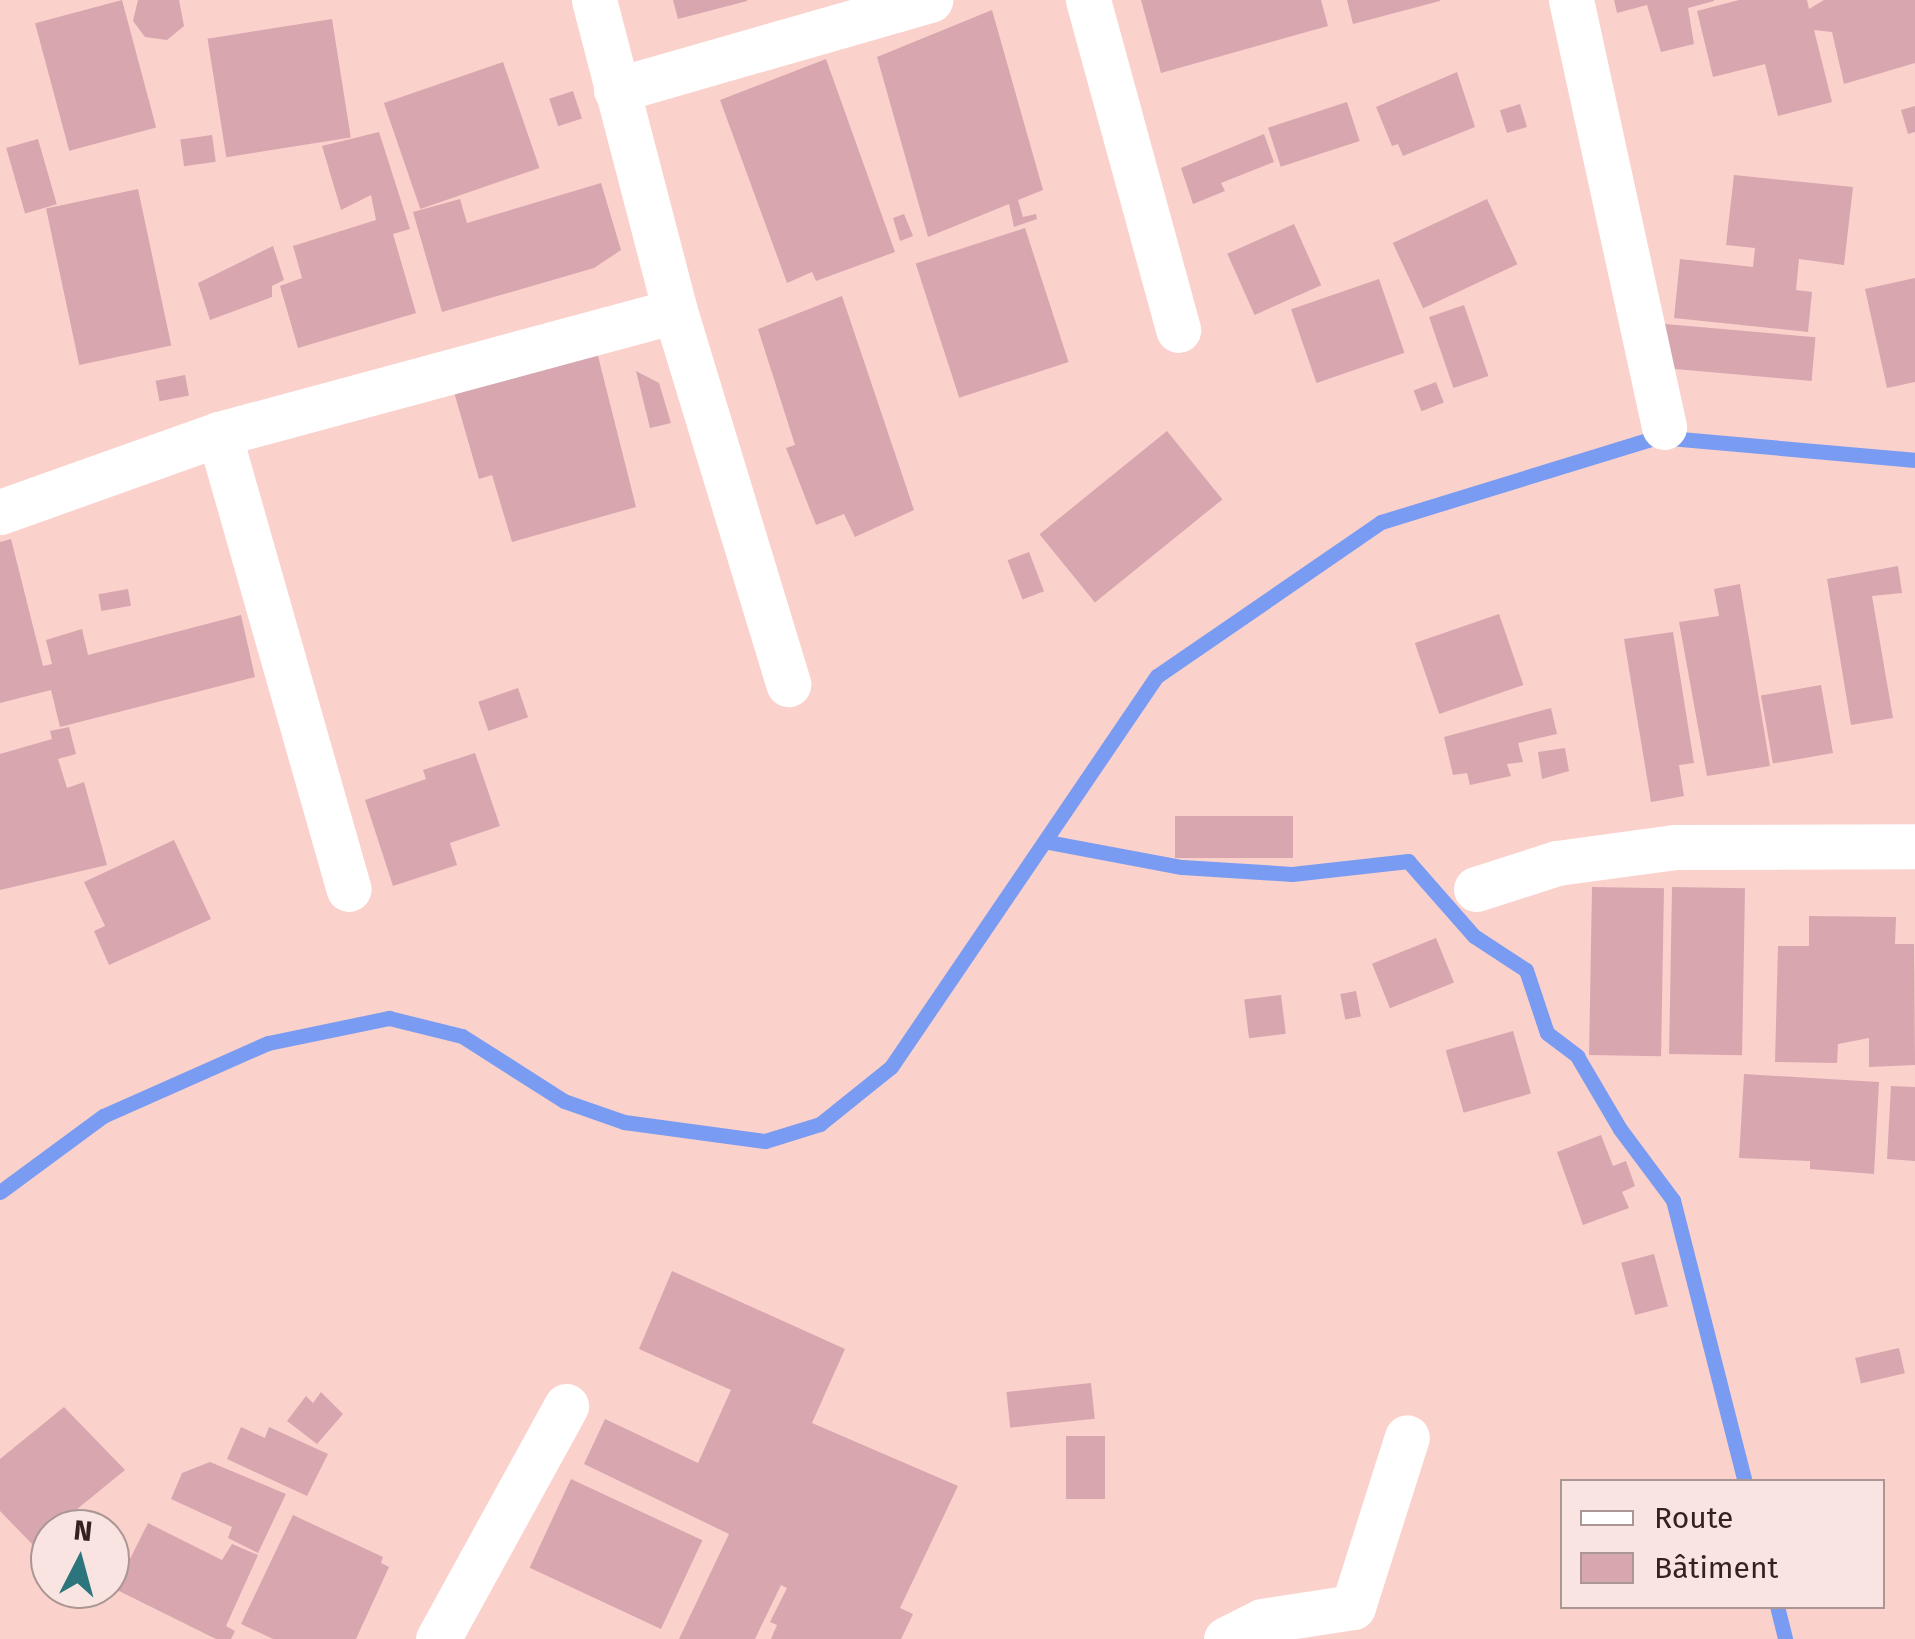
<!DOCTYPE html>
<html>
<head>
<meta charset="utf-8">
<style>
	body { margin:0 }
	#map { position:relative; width:1915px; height:1639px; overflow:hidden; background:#fbd1cc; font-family:"Fira Sans",sans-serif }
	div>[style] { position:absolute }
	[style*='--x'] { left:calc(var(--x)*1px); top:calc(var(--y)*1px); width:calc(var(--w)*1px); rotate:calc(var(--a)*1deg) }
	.stream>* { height:15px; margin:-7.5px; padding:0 7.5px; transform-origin:7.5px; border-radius:7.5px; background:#799cf2 }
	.building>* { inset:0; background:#d8a6af; transform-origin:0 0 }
	.minor>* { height:45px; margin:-22.5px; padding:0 22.5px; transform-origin:22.5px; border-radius:22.5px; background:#fff }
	span { translate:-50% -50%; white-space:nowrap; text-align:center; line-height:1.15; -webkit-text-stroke:9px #fae4e1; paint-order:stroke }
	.legend { position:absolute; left:1560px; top:1479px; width:325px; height:130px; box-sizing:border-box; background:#fae4e1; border:2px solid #ab9694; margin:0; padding:12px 18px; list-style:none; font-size:30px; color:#352220 }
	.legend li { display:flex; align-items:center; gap:20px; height:50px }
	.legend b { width:50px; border:2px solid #ab9694 }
	.north { position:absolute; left:30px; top:1509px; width:100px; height:100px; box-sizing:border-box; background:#fae4e1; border:2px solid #ab9694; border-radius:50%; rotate:6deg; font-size:28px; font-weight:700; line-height:40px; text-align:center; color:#352220 }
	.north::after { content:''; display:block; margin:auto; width:35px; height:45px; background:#2c757d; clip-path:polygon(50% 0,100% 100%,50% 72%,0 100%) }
</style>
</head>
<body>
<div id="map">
	<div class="stream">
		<div style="--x:1048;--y:842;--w:136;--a:10.6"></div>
		<div style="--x:1182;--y:867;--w:110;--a:3.6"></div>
		<div style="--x:1292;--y:874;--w:117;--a:-6.4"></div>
		<div style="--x:1408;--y:861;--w:100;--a:48.7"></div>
		<div style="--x:1474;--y:936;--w:62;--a:33.2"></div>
		<div style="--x:1526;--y:970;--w:66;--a:71.6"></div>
		<div style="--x:1547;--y:1033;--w:38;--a:37"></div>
		<div style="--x:1577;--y:1056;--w:85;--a:59.5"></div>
		<div style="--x:1620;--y:1129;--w:89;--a:53.3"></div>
		<div style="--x:1673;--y:1200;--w:291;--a:75.7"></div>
		<div style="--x:0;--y:1192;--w:128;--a:-36.4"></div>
		<div style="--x:103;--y:1116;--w:180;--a:-23.9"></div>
		<div style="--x:268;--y:1043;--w:124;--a:-11.7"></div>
		<div style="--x:389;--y:1018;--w:75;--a:13.9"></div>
		<div style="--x:462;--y:1036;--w:121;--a:32.5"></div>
		<div style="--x:564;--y:1101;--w:64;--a:19.3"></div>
		<div style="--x:624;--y:1122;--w:142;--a:7.7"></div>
		<div style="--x:765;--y:1141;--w:58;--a:-17.2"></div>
		<div style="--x:820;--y:1124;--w:91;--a:-38.8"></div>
		<div style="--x:891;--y:1067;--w:473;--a:-55.8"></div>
		<div style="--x:1157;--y:676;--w:272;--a:-34.5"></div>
		<div style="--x:1381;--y:522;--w:290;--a:-17.1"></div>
		<div style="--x:1658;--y:437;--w:258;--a:5.1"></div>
		<div style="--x:1777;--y:1606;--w:34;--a:76"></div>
	</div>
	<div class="building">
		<div style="left:122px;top:0;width:132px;height:90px;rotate:75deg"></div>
		<div style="clip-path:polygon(138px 0,179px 0,184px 26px,167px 40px,145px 37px,133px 21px)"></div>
		<div style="clip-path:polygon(673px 0,747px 0,747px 1px,678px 19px)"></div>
		<div style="clip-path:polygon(1141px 0,1321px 0,1328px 26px,1161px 73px)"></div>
		<div style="clip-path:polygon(1347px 0,1440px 0,1440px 1px,1353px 24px)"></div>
		<div style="clip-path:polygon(1614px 0,1714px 0,1714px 1px,1688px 8px,1694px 44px,1661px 52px,1647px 5px,1617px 13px)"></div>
		<div style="clip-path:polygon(1739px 0,1807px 0,1809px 9px,1824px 0,1915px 0,1915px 63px,1844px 84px,1832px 32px,1814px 30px,1832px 102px,1778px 116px,1765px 64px,1713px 77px,1697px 11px)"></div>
		<div style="clip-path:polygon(992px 10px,1043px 190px,1018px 200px,1023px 217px,1036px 214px,1037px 219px,1014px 227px,1009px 204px,928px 237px,877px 57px)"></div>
		<div style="left:332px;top:19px;width:120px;height:126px;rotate:81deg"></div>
		<div style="clip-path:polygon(826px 59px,895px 252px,816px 281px,812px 272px,787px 283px,720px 100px)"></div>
		<div style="left:503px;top:62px;width:112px;height:126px;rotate:71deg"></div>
		<div style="clip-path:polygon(1457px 72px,1475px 127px,1403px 156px,1398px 144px,1392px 146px,1376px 107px)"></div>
		<div style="left:573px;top:91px;width:29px;height:25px;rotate:72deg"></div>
		<div style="left:1347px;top:102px;width:41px;height:83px;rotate:72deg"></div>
		<div style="left:1520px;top:104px;width:24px;height:21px;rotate:73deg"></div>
		<div style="clip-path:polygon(1915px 106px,1915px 132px,1908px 134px,1901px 110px)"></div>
		<div style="clip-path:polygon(379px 132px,410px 229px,393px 234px,416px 313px,298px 348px,280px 286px,302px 278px,293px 246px,376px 220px,371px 195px,341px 210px,322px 146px)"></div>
		<div style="clip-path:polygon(1264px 134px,1274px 162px,1221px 183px,1225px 191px,1193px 204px,1181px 168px)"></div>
		<div style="left:212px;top:135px;width:27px;height:32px;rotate:82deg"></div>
		<div style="left:38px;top:139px;width:68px;height:33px;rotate:74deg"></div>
		<div style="clip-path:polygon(1734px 175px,1853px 187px,1844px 265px,1799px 259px,1796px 290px,1812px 292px,1808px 332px,1674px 318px,1680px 259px,1753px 267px,1755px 248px,1726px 245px)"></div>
		<div style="clip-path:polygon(601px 183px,621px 250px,594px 268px,442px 312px,413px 212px,460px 199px,467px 223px)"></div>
		<div style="left:138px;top:189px;width:160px;height:94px;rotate:78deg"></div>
		<div style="left:1487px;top:199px;width:72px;height:104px;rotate:65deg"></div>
		<div style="clip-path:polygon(904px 214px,913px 236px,900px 241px,893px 218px)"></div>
		<div style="left:1294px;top:224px;width:67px;height:73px;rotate:66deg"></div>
		<div style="left:1025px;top:228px;width:141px;height:115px;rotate:72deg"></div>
		<div style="clip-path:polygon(273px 246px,284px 280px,272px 286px,272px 297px,210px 320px,198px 283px)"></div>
		<div style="clip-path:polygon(1915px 278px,1915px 382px,1887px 388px,1865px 289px)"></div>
		<div style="left:1379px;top:279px;width:78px;height:93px;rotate:71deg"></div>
		<div style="clip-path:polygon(842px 296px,914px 510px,855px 537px,844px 514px,816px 525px,786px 448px,795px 445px,758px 329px)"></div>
		<div style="left:1464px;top:305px;width:75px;height:37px;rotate:71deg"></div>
		<div style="left:1665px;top:324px;width:151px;height:44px;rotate:5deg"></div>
		<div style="clip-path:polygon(595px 344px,636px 507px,512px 542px,492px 475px,479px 479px,452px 385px)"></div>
		<div style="clip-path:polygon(636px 371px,659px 383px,671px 423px,650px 428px)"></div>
		<div style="left:185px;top:375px;width:21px;height:30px;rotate:79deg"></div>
		<div style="left:1436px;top:382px;width:22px;height:24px;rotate:69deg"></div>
		<div style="left:1167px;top:431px;width:88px;height:164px;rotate:51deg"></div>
		<div style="clip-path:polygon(11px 539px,43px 666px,52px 664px,46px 640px,82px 629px,88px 655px,241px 615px,255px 677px,60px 727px,51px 690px,0 703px,0 542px)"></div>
		<div style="left:1029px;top:552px;width:42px;height:23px;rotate:69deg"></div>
		<div style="clip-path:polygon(1898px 566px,1902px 593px,1872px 596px,1893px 718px,1851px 725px,1827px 579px)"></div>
		<div style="clip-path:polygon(1740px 584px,1770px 766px,1707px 776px,1679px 622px,1719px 616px,1714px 589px)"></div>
		<div style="left:128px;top:589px;width:17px;height:30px;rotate:80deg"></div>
		<div style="left:1499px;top:614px;width:75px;height:89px;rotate:71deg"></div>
		<div style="clip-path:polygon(1673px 632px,1694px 763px,1679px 765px,1684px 796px,1651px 802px,1624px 639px)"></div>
		<div style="left:1821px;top:685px;width:69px;height:61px;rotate:80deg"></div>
		<div style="left:518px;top:688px;width:31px;height:42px;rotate:71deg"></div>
		<div style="clip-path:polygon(1551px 708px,1557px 734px,1518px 743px,1523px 762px,1507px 764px,1511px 776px,1470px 785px,1467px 773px,1453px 775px,1444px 737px)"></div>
		<div style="clip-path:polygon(69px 727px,76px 754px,58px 759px,67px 788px,84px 782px,107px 865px,0 890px,0 754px,52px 739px,50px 731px)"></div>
		<div style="clip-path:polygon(1565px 748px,1569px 771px,1542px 779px,1538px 752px)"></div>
		<div style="clip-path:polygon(475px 753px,500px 826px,450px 843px,457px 865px,393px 886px,365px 800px,426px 779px,423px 770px)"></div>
		<div style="left:1293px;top:816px;width:42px;height:118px;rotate:90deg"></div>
		<div style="clip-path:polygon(174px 840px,211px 919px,109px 965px,94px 931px,105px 926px,84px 882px)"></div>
		<div style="left:1592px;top:887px;width:72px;height:168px;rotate:1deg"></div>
		<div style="left:1672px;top:887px;width:73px;height:167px;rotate:1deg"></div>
		<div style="clip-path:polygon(1809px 916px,1896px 917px,1895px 944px,1914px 944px,1915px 1065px,1869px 1067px,1869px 1038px,1838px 1044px,1837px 1063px,1775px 1062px,1778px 946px,1809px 946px)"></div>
		<div style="left:1436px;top:938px;width:48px;height:69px;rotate:68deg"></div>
		<div style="left:1356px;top:991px;width:26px;height:16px;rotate:79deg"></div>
		<div style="left:1281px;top:995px;width:39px;height:37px;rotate:83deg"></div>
		<div style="left:1513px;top:1031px;width:65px;height:70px;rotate:74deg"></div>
		<div style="clip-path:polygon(1744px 1074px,1879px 1082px,1874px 1174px,1810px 1169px,1810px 1161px,1739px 1158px)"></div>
		<div style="clip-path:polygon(1891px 1086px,1915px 1087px,1915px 1161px,1887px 1159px)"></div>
		<div style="clip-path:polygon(1601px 1135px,1613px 1166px,1626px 1161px,1635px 1186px,1622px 1192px,1629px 1208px,1583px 1225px,1557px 1152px)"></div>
		<div style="left:1654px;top:1254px;width:54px;height:34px;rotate:75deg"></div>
		<div style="clip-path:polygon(672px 1271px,845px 1349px,812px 1423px,958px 1486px,900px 1608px,913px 1614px,901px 1639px,771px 1639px,777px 1625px,770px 1622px,787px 1588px,781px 1585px,755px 1639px,679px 1639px,729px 1534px,584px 1464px,605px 1419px,698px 1463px,731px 1390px,639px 1349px)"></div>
		<div style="left:1899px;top:1348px;width:26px;height:45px;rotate:77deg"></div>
		<div style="left:1091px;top:1383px;width:36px;height:85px;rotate:84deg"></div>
		<div style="clip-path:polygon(321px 1392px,343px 1414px,317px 1444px,287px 1421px,306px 1396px,313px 1403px)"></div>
		<div style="clip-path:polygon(64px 1407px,125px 1470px,33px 1545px,0 1511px,0 1459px)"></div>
		<div style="clip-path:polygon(241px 1427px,265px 1438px,269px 1427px,328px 1454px,307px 1496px,227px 1459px)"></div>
		<div style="left:1066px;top:1436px;width:39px;height:63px"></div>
		<div style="clip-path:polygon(210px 1462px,286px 1494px,258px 1553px,228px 1538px,232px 1527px,171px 1499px,182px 1473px)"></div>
		<div style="left:571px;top:1479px;width:145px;height:98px;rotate:25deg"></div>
		<div style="clip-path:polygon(293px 1515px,383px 1557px,381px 1563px,389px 1567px,356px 1639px,273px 1639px,241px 1624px)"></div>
		<div style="clip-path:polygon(148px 1523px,222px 1560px,232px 1544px,258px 1555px,226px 1626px,235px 1631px,231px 1639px,216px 1639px,115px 1589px)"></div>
	</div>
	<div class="minor">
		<div style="--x:594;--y:0;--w:321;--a:75.4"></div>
		<div style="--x:675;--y:311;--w:390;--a:73.1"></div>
		<div style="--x:1088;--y:0;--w:342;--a:74.7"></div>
		<div style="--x:1571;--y:0;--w:437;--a:77.7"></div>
		<div style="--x:616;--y:90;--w:327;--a:-16"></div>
		<div style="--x:219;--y:434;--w:473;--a:74.1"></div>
		<div style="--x:0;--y:512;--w:232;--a:-19.6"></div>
		<div style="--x:219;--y:434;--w:472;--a:-15.1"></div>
		<div style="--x:1476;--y:889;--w:85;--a:-17.8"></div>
		<div style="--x:1557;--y:863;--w:120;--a:-7.7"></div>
		<div style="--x:1676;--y:847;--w:239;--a:-0.2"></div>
		<div style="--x:438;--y:1639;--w:266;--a:-61.2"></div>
		<div style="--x:1226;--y:1639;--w:40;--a:-26.6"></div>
		<div style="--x:1262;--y:1621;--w:92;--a:-8.7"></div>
		<div style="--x:1353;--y:1607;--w:178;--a:-72.4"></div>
	</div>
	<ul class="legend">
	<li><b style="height:12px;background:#fff"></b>Route</li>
	<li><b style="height:28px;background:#d8a6af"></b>Bâtiment</li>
	</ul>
	<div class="north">N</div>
</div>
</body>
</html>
